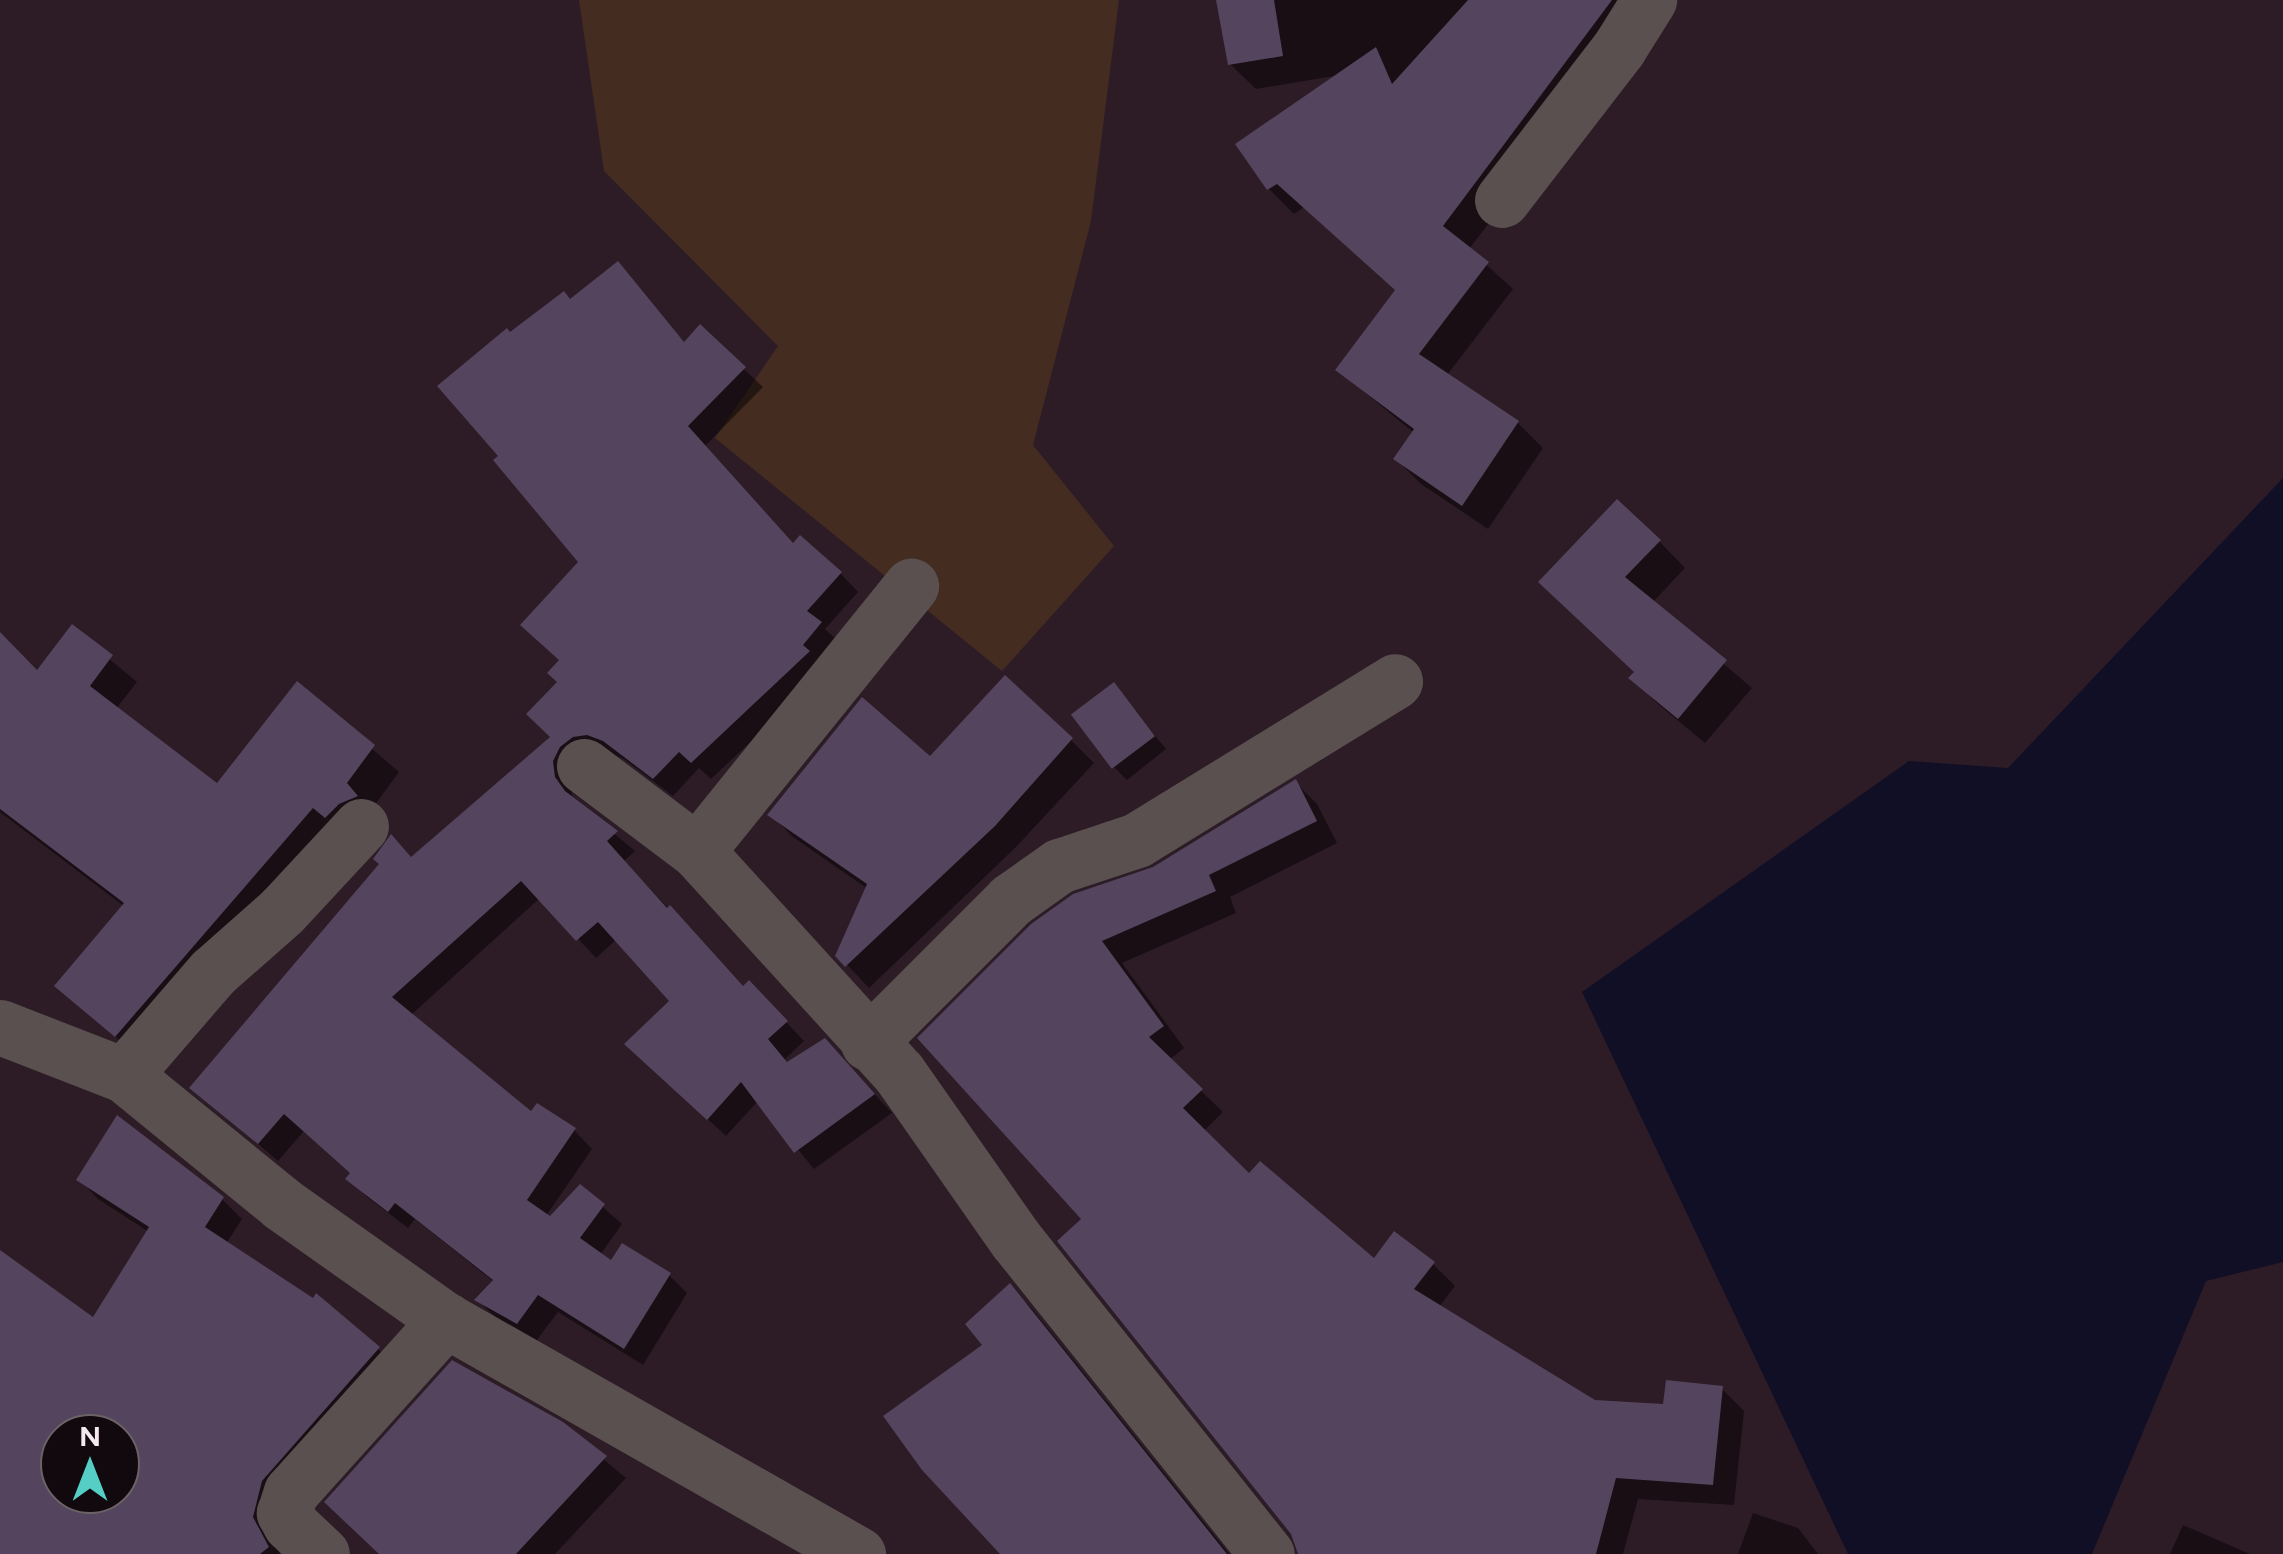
<!DOCTYPE html>
<html>
<head>
<meta charset="utf-8">
<style>
	body { margin:0 }
	#map { position:relative; width:2283px; height:1554px; overflow:hidden; background:#2d1c26; font-family:Figtree,sans-serif }
	div>[style] { position:absolute }
	[style*='--x'] { left:calc(var(--x)*1px); top:calc(var(--y)*1px); width:calc(var(--w)*1px); rotate:calc(var(--a)*1deg) }
	.green>* { inset:0; background:#442c20 }
	.water>* { inset:0; background:#100f26 }
	.shadow>* { inset:0; background:#0007 }
	.building>* { inset:0; background:#54445d; transform-origin:0 0 }
	.minor>* { height:55px; margin:-27.5px; padding:0 27.5px; transform-origin:27.5px; border-radius:27.5px; background:#5a5050 }
	span { translate:-50% -50%; white-space:nowrap; text-align:center; line-height:1.15; -webkit-text-stroke:10px #11090d; paint-order:stroke }
	.north { position:absolute; left:40px; top:1414px; width:100px; height:100px; box-sizing:border-box; background:#11090d; border:2px solid #6c6367; border-radius:50%; rotate:0deg; font-size:28px; font-weight:700; line-height:40px; text-align:center; color:#f5e9ef }
	.north::after { content:''; display:block; margin:auto; width:35px; height:45px; background:#55cec6; clip-path:polygon(50% 0,100% 100%,50% 72%,0 100%) }
</style>
</head>
<body>
<div id="map">
	<div class="green">
		<div style="clip-path:polygon(579px 0,1119px 0,1091px 221px,1033px 445px,1114px 546px,1002px 671px,715px 438px,778px 346px,604px 171px)"></div>
	</div>
	<div class="water">
		<div style="clip-path:polygon(2283px 478px,2283px 1262px,2206px 1281px,2092px 1554px,1848px 1554px,1582px 992px,1909px 761px,2008px 768px)"></div>
	</div>
	<div class="shadow">
		<div style="clip-path:polygon(1219px 0,1661px 0,1469px 249px,1513px 289px,1447px 375px,1518px 423px,1543px 448px,1488px 529px,1421px 484px,1396px 459px,1414px 433px,1338px 370px,1397px 291px,1304px 207px,1294px 214px,1269px 189px,1340px 75px,1256px 89px,1230px 64px)"></div>
		<div style="clip-path:polygon(618px 265px,685px 344px,700px 328px,763px 387px,705px 446px,794px 546px,840px 573px,858px 592px,825px 629px,839px 642px,826px 671px,711px 779px,699px 768px,673px 796px,624px 759px,607px 752px,571px 781px,572px 798px,635px 851px,624px 861px,744px 989px,767px 1002px,804px 1041px,785px 1059px,789px 1064px,843px 1060px,892px 1113px,814px 1169px,758px 1101px,726px 1136px,646px 1062px,672px 1001px,617px 939px,596px 958px,540px 898px,411px 1015px,532px 1115px,574px 1130px,592px 1149px,546px 1216px,551px 1220px,580px 1187px,622px 1224px,600px 1255px,612px 1264px,669px 1275px,687px 1293px,643px 1365px,558px 1312px,536px 1341px,496px 1318px,478px 1300px,494px 1282px,415px 1219px,408px 1228px,367px 1197px,349px 1179px,352px 1174px,304px 1131px,278px 1161px,193px 1088px,413px 859px,553px 737px,562px 661px,582px 562px,502px 456px,510px 335px,571px 302px)"></div>
		<div style="clip-path:polygon(1659px 541px,1685px 568px,1652px 603px,1752px 688px,1705px 743px,1658px 704px,1631px 678px,1636px 672px,1567px 608px)"></div>
		<div style="clip-path:polygon(72px 628px,137px 682px,116px 709px,218px 786px,297px 684px,399px 772px,371px 810px,142px 1060px,58px 986px,125px 907px,0 812px,0 635px,38px 674px)"></div>
		<div style="clip-path:polygon(1114px 686px,1166px 749px,1127px 780px,1114px 767px)"></div>
		<div style="clip-path:polygon(1071px 740px,1094px 763px,1016px 847px,869px 988px,838px 955px,868px 889px,793px 837px,770px 814px,930px 759px)"></div>
		<div style="clip-path:polygon(1295px 782px,1317px 804px,1337px 843px,1230px 897px,1236px 913px,1122px 963px,1184px 1048px,1169px 1060px,1223px 1112px,1204px 1131px,1249px 1176px,1374px 1261px,1433px 1264px,1455px 1286px,1439px 1307px,1594px 1402px,1665px 1407px,1722px 1389px,1744px 1411px,1734px 1505px,1638px 1499px,1623px 1554px,1339px 1554px,1085px 1219px,920px 1039px,1154px 869px)"></div>
		<div style="clip-path:polygon(evenodd,79px 1179px,222px 1199px,242px 1219px,226px 1244px,378px 1349px,398px 1368px,272px 1538px,280px 1554px,28px 1554px,0 1524px,0 1253px,94px 1321px,149px 1232px,98px 1199px,79px 1179px,60px 1434px,120px 1434px,120px 1494px,60px 1494px,60px 1434px)"></div>
		<div style="clip-path:polygon(1010px 1286px,1032px 1309px,1229px 1554px,1006px 1554px,986px 1346px)"></div>
		<div style="clip-path:polygon(562px 1425px,626px 1478px,555px 1554px,382px 1554px)"></div>
		<div style="clip-path:polygon(1753px 1513px,1798px 1528px,1818px 1554px,1738px 1554px)"></div>
		<div style="clip-path:polygon(2183px 1525px,2250px 1554px,2170px 1554px)"></div>
	</div>
	<div class="building">
		<div style="clip-path:polygon(1216px 0,1274px 0,1283px 56px,1228px 65px)"></div>
		<div style="clip-path:polygon(1468px 0,1612px 0,1443px 226px,1489px 262px,1419px 354px,1519px 421px,1462px 506px,1393px 459px,1414px 429px,1335px 370px,1395px 290px,1277px 184px,1267px 190px,1235px 144px,1376px 47px,1392px 84px)"></div>
		<div style="clip-path:polygon(618px 261px,684px 342px,700px 324px,746px 367px,688px 426px,793px 543px,800px 535px,842px 572px,807px 611px,822px 622px,803px 645px,810px 651px,691px 763px,679px 752px,653px 779px,603px 741px,587px 735px,573px 737px,560px 747px,553px 761px,555px 777px,565px 791px,618px 831px,607px 841px,667px 908px,670px 905px,743px 986px,749px 980px,788px 1021px,768px 1039px,787px 1062px,825px 1038px,875px 1094px,794px 1153px,741px 1082px,707px 1120px,624px 1044px,669px 1001px,598px 922px,576px 941px,521px 881px,392px 997px,531px 1111px,537px 1103px,576px 1128px,527px 1200px,550px 1216px,580px 1184px,605px 1204px,580px 1238px,611px 1260px,622px 1243px,671px 1273px,624px 1349px,538px 1295px,517px 1324px,474px 1300px,493px 1280px,395px 1203px,388px 1212px,345px 1179px,350px 1173px,284px 1114px,258px 1144px,189px 1088px,379px 864px,373px 859px,391px 834px,411px 857px,550px 737px,526px 714px,557px 682px,547px 673px,559px 660px,520px 625px,578px 562px,493px 460px,498px 456px,437px 386px,507px 328px,510px 332px,564px 291px,570px 299px)"></div>
		<div style="clip-path:polygon(1617px 499px,1661px 540px,1625px 577px,1727px 660px,1678px 719px,1628px 678px,1634px 672px,1538px 582px)"></div>
		<div style="clip-path:polygon(72px 624px,113px 655px,90px 686px,217px 783px,297px 681px,375px 745px,347px 783px,358px 796px,339px 804px,325px 818px,313px 808px,115px 1037px,54px 986px,124px 903px,0 809px,0 632px,37px 670px)"></div>
		<div style="clip-path:polygon(1005px 675px,1073px 738px,995px 826px,845px 967px,835px 956px,867px 884px,767px 815px,862px 697px,930px 756px)"></div>
		<div style="left:1114px;top:682px;width:68px;height:54px;rotate:53deg"></div>
		<div style="clip-path:polygon(1296px 779px,1317px 821px,1209px 875px,1216px 891px,1102px 941px,1164px 1026px,1149px 1037px,1203px 1089px,1183px 1108px,1249px 1173px,1260px 1161px,1374px 1258px,1394px 1231px,1435px 1262px,1414px 1289px,1595px 1400px,1663px 1404px,1666px 1380px,1723px 1386px,1713px 1485px,1616px 1478px,1596px 1554px,1298px 1554px,1291px 1534px,1057px 1241px,1081px 1219px,917px 1038px,1031px 924px,1073px 894px,1153px 867px)"></div>
		<div style="clip-path:polygon(evenodd,117px 1115px,224px 1197px,205px 1227px,313px 1298px,316px 1293px,380px 1347px,262px 1481px,253px 1517px,269px 1547px,260px 1554px,0 1554px,0 1250px,93px 1317px,149px 1227px,76px 1180px,117px 1115px,60px 1434px,120px 1434px,120px 1494px,60px 1494px,60px 1434px)"></div>
		<div style="clip-path:polygon(1010px 1283px,1227px 1554px,1000px 1554px,922px 1470px,883px 1416px,982px 1345px,965px 1324px)"></div>
		<div style="clip-path:polygon(452px 1360px,563px 1422px,607px 1456px,516px 1554px,379px 1554px,324px 1502px)"></div>
	</div>
	<div class="minor">
		<div style="--x:1502;--y:200;--w:192;--a:-52.4"></div>
		<div style="--x:1619;--y:48;--w:57;--a:-58"></div>
		<div style="--x:584;--y:766;--w:141;--a:37"></div>
		<div style="--x:697;--y:851;--w:300;--a:47.7"></div>
		<div style="--x:899;--y:1073;--w:204;--a:55"></div>
		<div style="--x:1016;--y:1240;--w:402;--a:51.4"></div>
		<div style="--x:697;--y:851;--w:341;--a:-51.1"></div>
		<div style="--x:0;--y:1027;--w:133;--a:21.2"></div>
		<div style="--x:124;--y:1075;--w:204;--a:39.2"></div>
		<div style="--x:282;--y:1204;--w:201;--a:35.3"></div>
		<div style="--x:446;--y:1320;--w:474;--a:29.6"></div>
		<div style="--x:868;--y:1043;--w:202;--a:-45"></div>
		<div style="--x:1011;--y:900;--w:59;--a:-35.3"></div>
		<div style="--x:1059;--y:866;--w:82;--a:-18.4"></div>
		<div style="--x:1137;--y:840;--w:303;--a:-31.6"></div>
		<div style="--x:124;--y:1075;--w:136;--a:-49.2"></div>
		<div style="--x:213;--y:972;--w:92;--a:-41.5"></div>
		<div style="--x:282;--y:911;--w:116;--a:-47.1"></div>
		<div style="--x:322;--y:1554;--w:44;--a:-136.8"></div>
		<div style="--x:290;--y:1524;--w:13;--a:-119"></div>
		<div style="--x:284;--y:1513;--w:22;--a:-72"></div>
		<div style="--x:291;--y:1492;--w:232;--a:-48"></div>
	</div>
	<div class="north">N</div>
</div>
</body>
</html>
